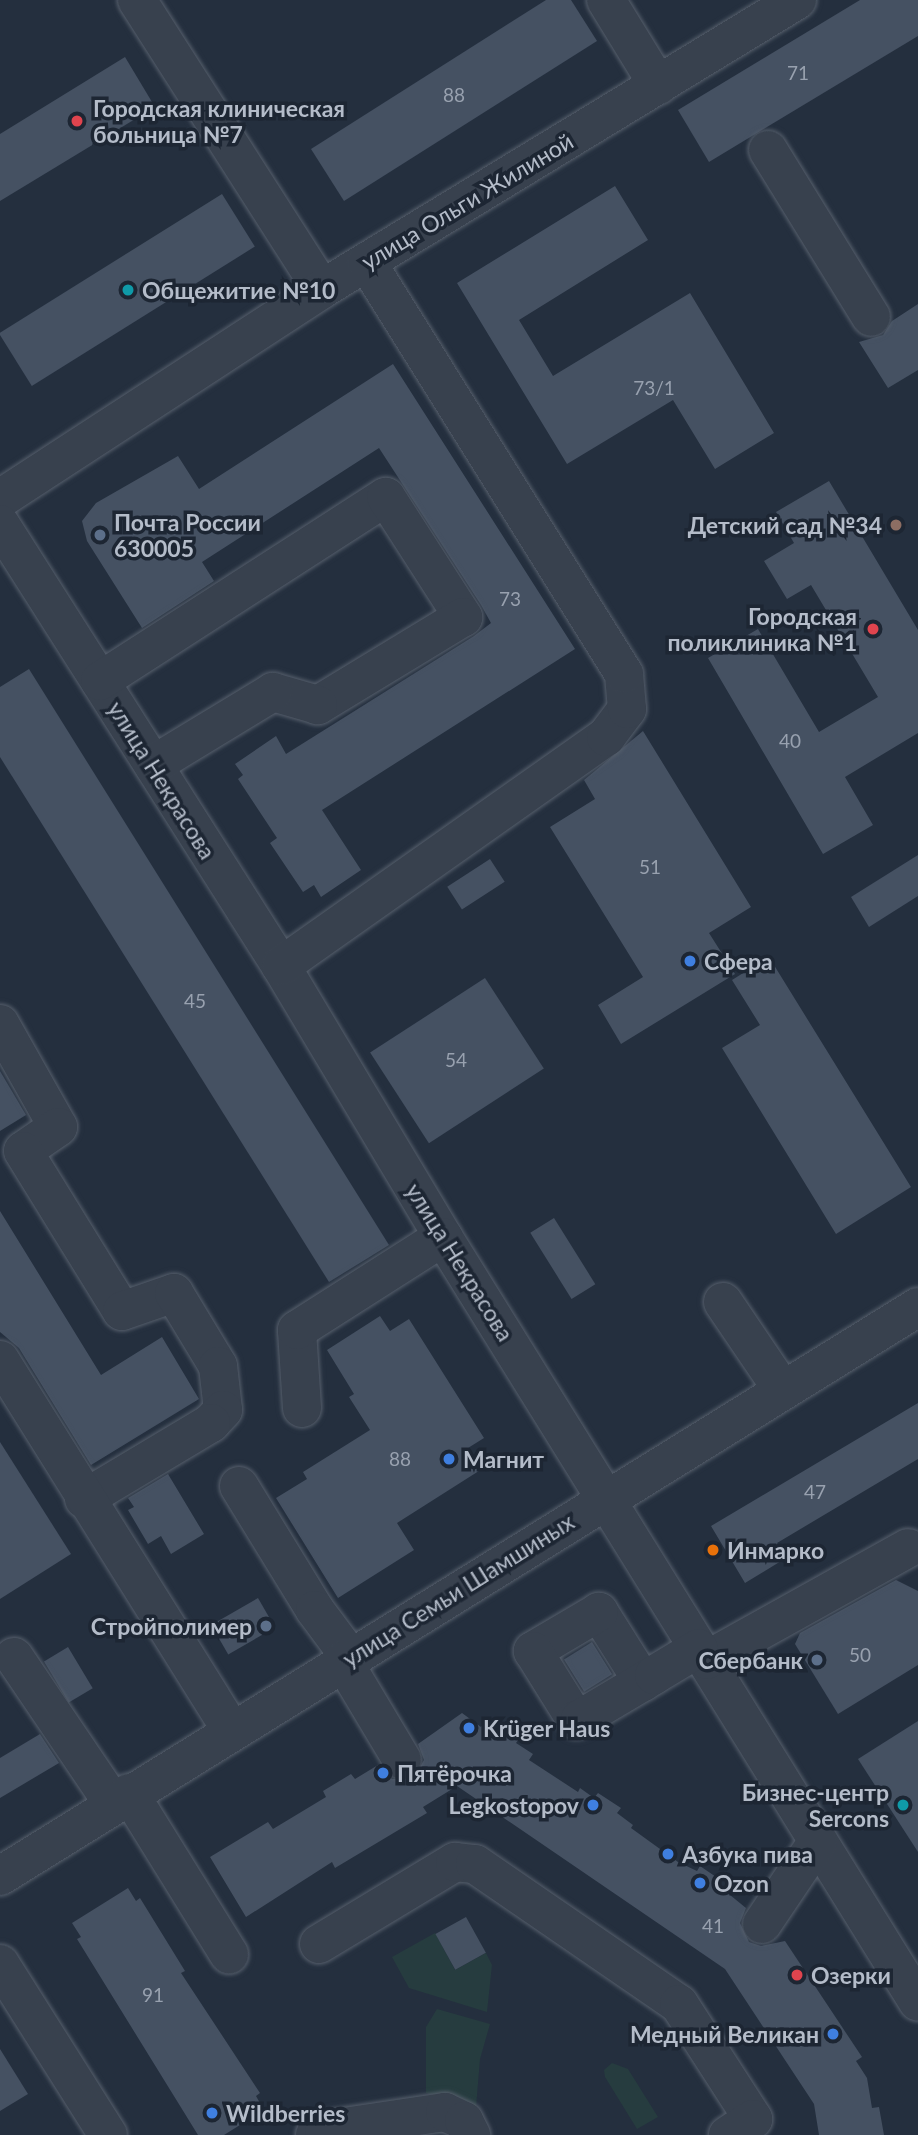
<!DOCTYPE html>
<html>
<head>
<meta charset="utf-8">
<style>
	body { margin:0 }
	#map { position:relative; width:918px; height:2135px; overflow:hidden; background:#242f3e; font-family:Lato,sans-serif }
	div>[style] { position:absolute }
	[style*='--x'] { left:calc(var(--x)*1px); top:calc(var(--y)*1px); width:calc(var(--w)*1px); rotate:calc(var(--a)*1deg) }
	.green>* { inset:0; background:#263c3f }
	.building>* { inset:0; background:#455162; transform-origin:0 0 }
	.roads { filter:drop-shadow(0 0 2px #565f6c) drop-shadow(0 0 2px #565f6c) }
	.minor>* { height:38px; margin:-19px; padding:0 19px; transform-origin:19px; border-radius:19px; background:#38414e }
	.dots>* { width:19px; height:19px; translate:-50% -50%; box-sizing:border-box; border:4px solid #1d2633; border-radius:50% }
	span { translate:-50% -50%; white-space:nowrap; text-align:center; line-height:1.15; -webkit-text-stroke:7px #1d2633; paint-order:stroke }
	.number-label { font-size:19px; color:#98a1af }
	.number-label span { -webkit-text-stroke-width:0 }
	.poi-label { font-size:23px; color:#b4bcc9; font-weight:700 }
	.left { translate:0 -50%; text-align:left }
	.right { translate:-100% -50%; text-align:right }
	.street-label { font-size:23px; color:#b4bcc9 }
</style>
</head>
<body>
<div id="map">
	<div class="green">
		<div style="clip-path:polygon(435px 1933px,455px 1970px,486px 1953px,492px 1965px,487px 2012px,409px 1988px,392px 1957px)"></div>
		<div style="clip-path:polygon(437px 2009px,490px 2024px,480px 2059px,476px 2107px,426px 2093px,426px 2027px)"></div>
		<div style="clip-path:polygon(612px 2063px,628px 2069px,658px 2117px,637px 2129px,605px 2077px,604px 2070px)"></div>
	</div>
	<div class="building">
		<div style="clip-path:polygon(546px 0,571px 0,597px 41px,344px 201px,311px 149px)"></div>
		<div style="clip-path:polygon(860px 0,918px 0,918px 36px,709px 162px,678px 110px)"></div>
		<div style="clip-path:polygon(125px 57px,155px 107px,0 201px,0 134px)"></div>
		<div style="clip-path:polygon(615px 186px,648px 240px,519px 320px,553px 376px,690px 293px,774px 433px,715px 469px,673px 400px,567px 464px,457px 283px)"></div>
		<div style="left:222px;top:194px;width:62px;height:263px;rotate:58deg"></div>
		<div style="clip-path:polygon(918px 304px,918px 370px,888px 388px,859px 342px,883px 335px,892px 321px)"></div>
		<div style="clip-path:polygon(393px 364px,575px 649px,322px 810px,361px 870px,321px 897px,314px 885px,303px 892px,270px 843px,277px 838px,238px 779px,243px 775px,235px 764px,276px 736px,286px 754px,474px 636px,491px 623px,481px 605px,379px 448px,202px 562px,214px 581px,142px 628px,87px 541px,82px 521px,96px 503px,178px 456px,199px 489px)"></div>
		<div style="clip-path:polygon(829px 481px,918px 630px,918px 733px,845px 777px,873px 825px,823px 854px,708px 658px,758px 629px,819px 732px,878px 697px,811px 585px,787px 599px,764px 561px,794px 543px,776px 512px)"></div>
		<div style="clip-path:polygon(29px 669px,389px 1245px,329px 1282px,0 757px,0 687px)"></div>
		<div style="clip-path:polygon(643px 731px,751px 907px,709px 933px,735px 974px,621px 1044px,598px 1005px,643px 977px,550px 827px,595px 799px,584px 780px)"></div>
		<div style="clip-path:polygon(918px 855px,918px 896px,869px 927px,851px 897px)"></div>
		<div style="left:490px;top:859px;width:27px;height:51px;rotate:57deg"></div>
		<div style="clip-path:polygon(769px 957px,911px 1187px,836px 1234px,722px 1048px,760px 1025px,732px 980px)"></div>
		<div style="left:485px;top:978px;width:108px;height:137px;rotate:57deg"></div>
		<div style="clip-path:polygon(0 1071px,26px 1115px,0 1131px)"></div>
		<div style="clip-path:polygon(0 1211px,101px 1375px,162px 1337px,199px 1399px,91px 1465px,19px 1348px,0 1332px)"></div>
		<div style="left:554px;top:1218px;width:78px;height:28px;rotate:58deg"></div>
		<div style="clip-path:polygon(380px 1316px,390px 1331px,409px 1319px,484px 1438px,468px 1448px,482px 1469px,397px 1523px,414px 1550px,338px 1598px,276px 1498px,307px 1479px,303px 1472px,370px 1430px,349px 1397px,354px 1394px,327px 1350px)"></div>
		<div style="clip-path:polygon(918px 1403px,918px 1459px,777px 1543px,786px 1558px,745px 1583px,711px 1526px)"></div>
		<div style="clip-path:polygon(0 1442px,71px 1554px,0 1599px)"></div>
		<div style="clip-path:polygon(168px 1474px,204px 1534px,171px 1554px,161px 1536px,148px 1544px,128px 1510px,134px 1507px,128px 1498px)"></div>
		<div style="clip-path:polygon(896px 1580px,918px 1591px,918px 1665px,838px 1714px,795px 1644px,800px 1633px)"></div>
		<div style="left:258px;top:1598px;width:34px;height:54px;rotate:60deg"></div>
		<div style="left:592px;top:1642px;width:38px;height:33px;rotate:58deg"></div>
		<div style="left:68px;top:1647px;width:48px;height:28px;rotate:59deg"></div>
		<div style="clip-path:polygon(462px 1713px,481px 1727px,488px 1717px,519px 1739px,516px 1743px,533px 1754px,529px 1760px,578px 1792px,580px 1788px,594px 1798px,598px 1793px,621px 1808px,617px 1813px,633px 1825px,631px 1828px,678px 1862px,697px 1871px,700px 1866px,722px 1881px,719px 1886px,746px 1908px,740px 1923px,749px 1942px,761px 1946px,785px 1941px,862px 2057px,856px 2061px,867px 2078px,872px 2108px,879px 2107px,884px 2135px,819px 2135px,814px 2104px,725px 1969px,457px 1786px,423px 1807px,427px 1813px,335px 1868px,332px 1862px,246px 1917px,210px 1857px,268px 1822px,273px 1829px,326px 1797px,323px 1791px,351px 1774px,355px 1779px,378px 1765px,392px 1779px,413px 1779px,424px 1760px,418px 1744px)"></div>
		<div style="clip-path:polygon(918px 1721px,918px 1852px,858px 1759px)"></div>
		<div style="clip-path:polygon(40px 1734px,59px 1763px,0 1798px,0 1758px)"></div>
		<div style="clip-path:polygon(128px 1888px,136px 1901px,140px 1898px,185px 1971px,181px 1973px,260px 2093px,256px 2096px,264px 2110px,224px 2135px,198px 2135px,77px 1939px,81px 1937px,72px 1923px)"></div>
		<div style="left:466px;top:1917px;width:41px;height:35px;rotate:61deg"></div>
		<div style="clip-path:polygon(0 2049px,28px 2094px,0 2111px)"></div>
	</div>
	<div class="roads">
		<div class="minor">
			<div style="--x:137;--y:0;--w:343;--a:57.4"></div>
			<div style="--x:606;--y:0;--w:100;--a:58.5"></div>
			<div style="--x:768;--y:150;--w:196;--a:58.3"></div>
			<div style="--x:0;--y:499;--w:384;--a:-33.1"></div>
			<div style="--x:322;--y:289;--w:556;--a:-31.32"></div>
			<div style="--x:0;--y:524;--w:524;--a:57.55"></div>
			<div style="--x:281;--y:966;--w:316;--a:59.1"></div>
			<div style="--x:443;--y:1237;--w:900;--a:58.16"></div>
			<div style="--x:100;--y:681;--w:340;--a:-32.8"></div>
			<div style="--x:386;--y:497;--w:143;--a:57.3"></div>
			<div style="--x:463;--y:617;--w:170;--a:148.7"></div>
			<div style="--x:318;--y:705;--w:47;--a:-163.9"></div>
			<div style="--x:273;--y:692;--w:140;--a:148.7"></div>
			<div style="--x:281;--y:966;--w:398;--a:-35.2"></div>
			<div style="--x:606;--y:737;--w:35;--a:-53"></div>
			<div style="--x:627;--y:709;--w:35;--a:-95"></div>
			<div style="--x:624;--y:674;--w:486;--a:-122"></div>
			<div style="--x:0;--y:1024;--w:118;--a:60.6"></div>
			<div style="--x:58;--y:1127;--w:42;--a:145.6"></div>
			<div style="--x:23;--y:1151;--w:188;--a:58.3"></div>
			<div style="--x:122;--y:1311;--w:55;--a:-19.1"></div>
			<div style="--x:174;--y:1293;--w:85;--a:58.9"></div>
			<div style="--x:218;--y:1366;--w:44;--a:83.5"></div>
			<div style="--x:223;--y:1410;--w:18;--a:133"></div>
			<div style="--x:211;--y:1423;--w:148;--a:149.1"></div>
			<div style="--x:723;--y:1302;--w:105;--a:55.9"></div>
			<div style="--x:0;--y:1360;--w:436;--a:58"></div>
			<div style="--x:302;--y:1408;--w:78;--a:-93.7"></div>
			<div style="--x:297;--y:1330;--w:173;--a:-32.5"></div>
			<div style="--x:239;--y:1486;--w:145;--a:58.5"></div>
			<div style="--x:315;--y:1610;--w:59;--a:53.3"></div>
			<div style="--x:14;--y:1657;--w:176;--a:55.9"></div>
			<div style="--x:707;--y:1660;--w:230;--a:-29.1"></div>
			<div style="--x:343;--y:1661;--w:115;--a:59.2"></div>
			<div style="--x:643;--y:1682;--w:83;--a:-122.2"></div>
			<div style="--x:599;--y:1612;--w:77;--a:149.4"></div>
			<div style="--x:533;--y:1651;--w:81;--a:58.1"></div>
			<div style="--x:576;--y:1720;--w:4;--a:-14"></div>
			<div style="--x:580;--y:1719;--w:86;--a:-30.7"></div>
			<div style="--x:654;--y:1675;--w:52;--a:-31"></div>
			<div style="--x:129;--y:1793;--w:190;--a:58.2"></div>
			<div style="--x:0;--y:1876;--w:1080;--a:-31.79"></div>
			<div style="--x:762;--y:1924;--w:100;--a:-56"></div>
			<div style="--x:319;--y:1944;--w:159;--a:-31.1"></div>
			<div style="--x:455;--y:1862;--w:20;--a:6"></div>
			<div style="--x:475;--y:1864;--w:247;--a:34.5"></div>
			<div style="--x:679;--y:2004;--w:137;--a:57.2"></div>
			<div style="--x:753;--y:2119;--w:30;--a:147"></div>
			<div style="--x:0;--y:1964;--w:202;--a:57.7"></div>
			<div style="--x:315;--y:2135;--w:10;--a:-29"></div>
			<div style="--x:324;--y:2130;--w:122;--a:-8.5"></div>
			<div style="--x:445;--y:2112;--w:21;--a:25"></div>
			<div style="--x:464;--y:2121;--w:16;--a:63"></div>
		</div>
	</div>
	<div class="dots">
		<div style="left:77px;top:121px;background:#e0444e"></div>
		<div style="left:128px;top:290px;background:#0f9aa8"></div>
		<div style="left:896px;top:525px;background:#8d6e63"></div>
		<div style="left:100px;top:535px;background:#5c6f8a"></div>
		<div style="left:873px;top:629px;background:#e0444e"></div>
		<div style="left:690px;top:961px;background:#3f7fe0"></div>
		<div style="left:449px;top:1459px;background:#3f7fe0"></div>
		<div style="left:713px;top:1550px;background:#e8710a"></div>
		<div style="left:266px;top:1626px;background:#5c6f8a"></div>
		<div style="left:817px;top:1660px;background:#5c6f8a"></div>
		<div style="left:469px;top:1728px;background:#3f7fe0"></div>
		<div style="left:383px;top:1773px;background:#3f7fe0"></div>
		<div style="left:593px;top:1805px;background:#3f7fe0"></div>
		<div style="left:903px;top:1805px;background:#0f9aa8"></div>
		<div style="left:668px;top:1854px;background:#3f7fe0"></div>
		<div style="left:700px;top:1883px;background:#3f7fe0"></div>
		<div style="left:797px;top:1975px;background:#e0444e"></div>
		<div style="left:833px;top:2034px;background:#3f7fe0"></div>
		<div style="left:212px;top:2113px;background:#3f7fe0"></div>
	</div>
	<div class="number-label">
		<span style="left:798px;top:73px">71</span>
		<span style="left:454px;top:95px">88</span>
		<span style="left:654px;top:388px">73/1</span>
		<span style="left:510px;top:599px">73</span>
		<span style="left:790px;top:741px">40</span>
		<span style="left:650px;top:867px">51</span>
		<span style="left:195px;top:1001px">45</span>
		<span style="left:456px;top:1060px">54</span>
		<span style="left:400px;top:1459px">88</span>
		<span style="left:815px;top:1492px">47</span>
		<span style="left:860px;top:1655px">50</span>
		<span style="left:713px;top:1926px">41</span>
		<span style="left:153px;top:1995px">91</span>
	</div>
	<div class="poi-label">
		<span class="left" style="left:93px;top:121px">Городская клиническая<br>больница №7</span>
		<span class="left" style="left:142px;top:290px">Общежитие №10</span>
		<span class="left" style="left:114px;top:535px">Почта России<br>630005</span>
		<span class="right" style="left:882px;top:525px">Детский сад №34</span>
		<span class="right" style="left:857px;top:629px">Городская<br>поликлиника №1</span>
		<span class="left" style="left:704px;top:961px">Сфера</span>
		<span class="left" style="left:463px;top:1459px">Магнит</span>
		<span class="left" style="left:727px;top:1550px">Инмарко</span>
		<span class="right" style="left:252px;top:1626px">Стройполимер</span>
		<span class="right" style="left:803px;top:1660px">Сбербанк</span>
		<span class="left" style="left:483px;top:1728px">Krüger Haus</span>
		<span class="left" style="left:397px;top:1773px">Пятёрочка</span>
		<span class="right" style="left:889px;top:1805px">Бизнес-центр<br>Sercons</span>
		<span class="right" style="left:579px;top:1805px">Legkostopov</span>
		<span class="left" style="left:682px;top:1854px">Азбука пива</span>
		<span class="left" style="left:714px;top:1883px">Ozon</span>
		<span class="left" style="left:811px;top:1975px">Озерки</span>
		<span class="right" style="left:819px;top:2034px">Медный Великан</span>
		<span class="left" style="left:226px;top:2113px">Wildberries</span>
	</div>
	<div class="street-label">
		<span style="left:467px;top:201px;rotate:-31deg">улица Ольги Жилиной</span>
		<span style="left:162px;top:780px;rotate:58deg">улица Некрасова</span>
		<span style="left:460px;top:1262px;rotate:58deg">улица Некрасова</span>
		<span style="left:458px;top:1590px;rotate:-32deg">улица Семьи Шамшиных</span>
	</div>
</div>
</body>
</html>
